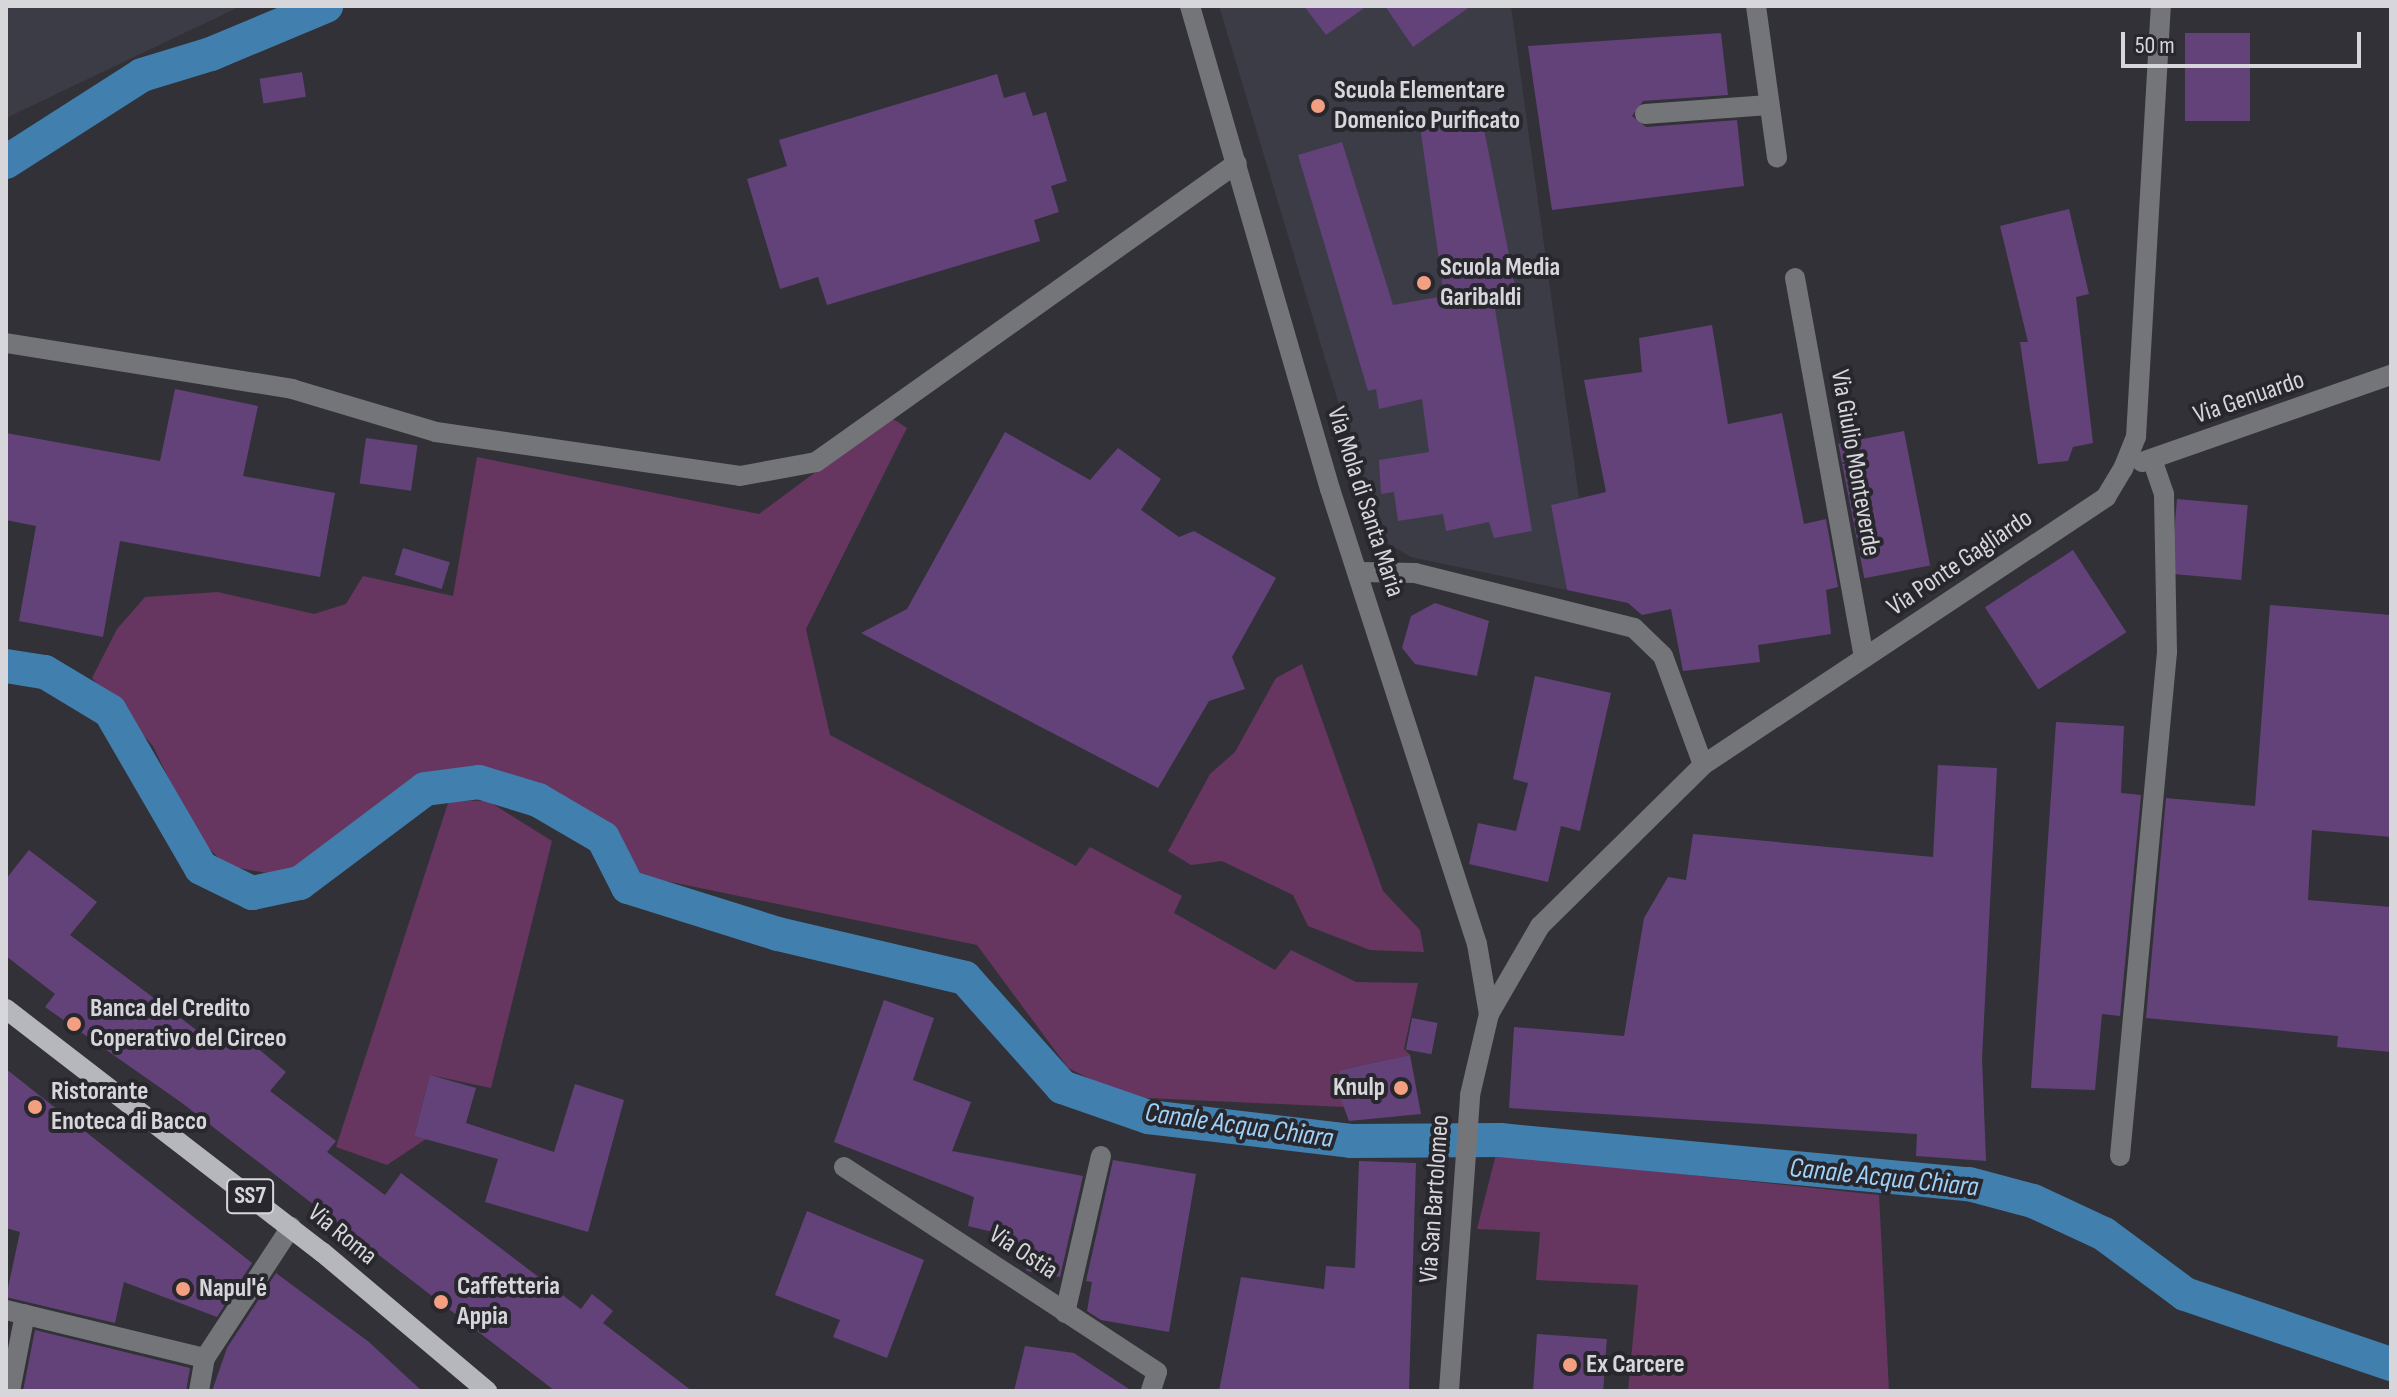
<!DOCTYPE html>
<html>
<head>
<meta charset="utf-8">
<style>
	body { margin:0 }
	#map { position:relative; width:2397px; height:1397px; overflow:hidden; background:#323137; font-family:"Sofia Sans Condensed",sans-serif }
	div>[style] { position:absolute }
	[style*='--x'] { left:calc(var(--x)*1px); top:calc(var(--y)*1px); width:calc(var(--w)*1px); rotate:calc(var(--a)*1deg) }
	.built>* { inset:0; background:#3c3c47 }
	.green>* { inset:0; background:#673660 }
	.canal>* { height:34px; margin:-17px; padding:0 17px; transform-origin:17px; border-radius:17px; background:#4180ae }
	.building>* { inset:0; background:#63427a; transform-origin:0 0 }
	.minor>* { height:20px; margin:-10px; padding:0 10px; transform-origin:10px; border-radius:10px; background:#747578 }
	.major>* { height:20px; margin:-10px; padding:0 10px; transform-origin:10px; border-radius:10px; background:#b5b7bd }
	.dots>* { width:22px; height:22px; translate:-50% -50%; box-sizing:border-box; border:4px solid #28272d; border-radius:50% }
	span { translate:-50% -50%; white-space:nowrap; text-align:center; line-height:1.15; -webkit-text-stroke:8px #28272d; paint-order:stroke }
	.shield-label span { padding:2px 6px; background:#28272d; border:2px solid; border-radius:6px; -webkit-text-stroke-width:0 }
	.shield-label { font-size:24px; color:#d7d7db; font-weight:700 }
	.poi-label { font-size:26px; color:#d7d7db; font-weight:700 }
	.left { translate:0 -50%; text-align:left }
	.right { translate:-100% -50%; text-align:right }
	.street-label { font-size:26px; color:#d7d7db }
	.water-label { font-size:28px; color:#9fd1f8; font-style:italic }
	.frame { position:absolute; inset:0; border:8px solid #d7d7db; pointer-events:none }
	.scale { position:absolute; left:2121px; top:32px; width:240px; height:36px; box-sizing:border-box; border:4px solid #d7d7db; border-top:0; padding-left:10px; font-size:24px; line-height:28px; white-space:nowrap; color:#d7d7db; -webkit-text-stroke:6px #28272d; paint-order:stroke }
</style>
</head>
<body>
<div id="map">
	<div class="built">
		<div style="clip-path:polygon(6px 6px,241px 6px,6px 118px)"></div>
		<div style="clip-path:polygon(1219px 6px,1511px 6px,1579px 498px,1551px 505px,1567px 590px,1411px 557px,1387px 543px,1374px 521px)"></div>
	</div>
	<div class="green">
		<div style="clip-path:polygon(890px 417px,907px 428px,806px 629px,830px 735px,1076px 866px,1090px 847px,1182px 896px,1174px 913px,1275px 970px,1291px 950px,1356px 982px,1418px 983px,1404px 1049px,1410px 1055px,1340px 1070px,1344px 1107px,1126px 1097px,1068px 1068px,977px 945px,642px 876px,616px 833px,542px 792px,479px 774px,423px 784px,296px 878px,227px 866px,196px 836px,153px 746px,92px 678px,117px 629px,145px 597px,218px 592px,314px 614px,346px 604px,363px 576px,453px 596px,477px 457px,759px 514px)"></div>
		<div style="clip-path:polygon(1302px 664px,1383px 891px,1420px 930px,1424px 952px,1370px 950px,1308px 926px,1293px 895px,1222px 861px,1191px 865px,1168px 851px,1210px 774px,1235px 752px,1276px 678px)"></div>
		<div style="clip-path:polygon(449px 800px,488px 801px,552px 841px,491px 1088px,430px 1075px,414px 1136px,426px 1139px,387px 1165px,336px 1147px)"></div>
		<div style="clip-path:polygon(1496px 1154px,1879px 1195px,1889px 1391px,1628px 1391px,1638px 1285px,1536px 1280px,1540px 1232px,1477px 1229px)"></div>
	</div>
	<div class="canal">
		<div style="--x:6;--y:162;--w:161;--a:-32.6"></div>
		<div style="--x:142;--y:75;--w:72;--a:-16.9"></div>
		<div style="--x:211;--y:54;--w:125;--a:-22.7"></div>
		<div style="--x:6;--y:666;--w:39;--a:9"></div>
		<div style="--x:45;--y:672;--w:76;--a:31"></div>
		<div style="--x:110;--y:711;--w:181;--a:59.9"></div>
		<div style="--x:201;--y:868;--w:57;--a:26.1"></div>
		<div style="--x:252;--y:893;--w:49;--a:-11.8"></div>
		<div style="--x:300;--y:883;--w:156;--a:-36.9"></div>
		<div style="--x:425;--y:789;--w:54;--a:-7.4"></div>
		<div style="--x:479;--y:782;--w:62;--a:17"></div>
		<div style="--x:538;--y:800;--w:75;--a:30.3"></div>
		<div style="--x:603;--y:838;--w:55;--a:63"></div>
		<div style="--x:628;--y:887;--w:157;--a:17.4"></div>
		<div style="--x:778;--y:934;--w:192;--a:13.2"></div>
		<div style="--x:965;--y:978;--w:146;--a:48.3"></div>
		<div style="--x:1062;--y:1087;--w:91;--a:19.2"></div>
		<div style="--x:1148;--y:1117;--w:204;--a:6.7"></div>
		<div style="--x:1351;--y:1141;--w:149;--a:-0.4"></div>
		<div style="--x:1500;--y:1140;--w:471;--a:5.4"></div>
		<div style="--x:1969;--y:1184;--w:66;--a:14.9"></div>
		<div style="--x:2033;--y:1201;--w:78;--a:24.9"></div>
		<div style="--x:2104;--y:1234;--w:101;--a:36.5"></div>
		<div style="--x:2185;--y:1294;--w:218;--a:18.8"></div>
	</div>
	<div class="building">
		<div style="clip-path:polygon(1304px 6px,1367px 6px,1326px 35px)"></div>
		<div style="clip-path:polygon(1385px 6px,1471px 6px,1413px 47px)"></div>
		<div style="clip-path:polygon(1721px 33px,1728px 95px,1643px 101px,1632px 116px,1646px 127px,1737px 120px,1744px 186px,1552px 210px,1528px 46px)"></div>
		<div style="left:2185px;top:33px;width:65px;height:88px"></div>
		<div style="left:302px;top:72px;width:25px;height:43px;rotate:81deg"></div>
		<div style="clip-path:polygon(997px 74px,1004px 98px,1025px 92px,1033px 116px,1046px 112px,1067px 181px,1051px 186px,1059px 212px,1034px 220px,1040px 241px,827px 305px,818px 277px,780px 289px,747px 179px,787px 166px,779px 140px)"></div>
		<div style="clip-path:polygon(1481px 114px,1517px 295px,1494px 303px,1532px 531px,1494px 538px,1489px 522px,1446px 531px,1443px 514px,1398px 521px,1394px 492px,1381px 494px,1379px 460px,1429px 452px,1422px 399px,1379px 409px,1376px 389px,1368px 391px,1298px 155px,1342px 142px,1393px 305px,1444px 296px,1420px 126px)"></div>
		<div style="clip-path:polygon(2069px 209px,2089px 294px,2076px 297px,2093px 443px,2073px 447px,2068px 461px,2038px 464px,2020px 342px,2028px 342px,2000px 226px)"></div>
		<div style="clip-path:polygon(1712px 325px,1728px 424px,1782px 413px,1804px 524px,1826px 519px,1838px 587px,1826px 590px,1831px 634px,1758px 645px,1760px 662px,1683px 671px,1671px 609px,1642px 615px,1628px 603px,1567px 590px,1551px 505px,1606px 492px,1584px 380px,1642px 372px,1639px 338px)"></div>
		<div style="clip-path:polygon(175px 389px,258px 406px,243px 476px,335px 493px,320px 577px,120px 541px,103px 637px,19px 621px,36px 526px,6px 520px,6px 433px,160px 461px)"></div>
		<div style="left:1904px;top:431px;width:137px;height:67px;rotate:79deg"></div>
		<div style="clip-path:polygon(1005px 432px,1090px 480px,1118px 448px,1161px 479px,1141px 510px,1179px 537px,1194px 531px,1276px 578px,1232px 657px,1245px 689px,1209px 701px,1158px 788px,861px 633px,907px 609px)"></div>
		<div style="left:366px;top:438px;width:52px;height:46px;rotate:8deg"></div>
		<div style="left:2177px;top:499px;width:71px;height:75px;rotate:5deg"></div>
		<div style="left:403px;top:548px;width:49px;height:28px;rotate:17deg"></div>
		<div style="left:2073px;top:550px;width:98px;height:105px;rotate:57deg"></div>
		<div style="clip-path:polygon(1435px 603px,1489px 621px,1477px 676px,1415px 664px,1402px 648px,1411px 616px)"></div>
		<div style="clip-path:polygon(2270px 605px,2391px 615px,2391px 837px,2312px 830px,2308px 900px,2391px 907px,2391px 1052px,2337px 1047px,2338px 1036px,2146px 1018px,2166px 798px,2255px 806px)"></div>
		<div style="clip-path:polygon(1535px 676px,1611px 693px,1580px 831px,1561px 826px,1548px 882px,1469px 864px,1478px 823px,1516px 831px,1528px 783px,1513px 779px)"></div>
		<div style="clip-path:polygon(2056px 722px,2124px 726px,2121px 793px,2141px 795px,2120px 1016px,2102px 1014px,2095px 1090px,2031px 1088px)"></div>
		<div style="clip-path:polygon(1938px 765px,1997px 768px,1982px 1058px,1986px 1161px,1916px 1156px,1917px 1134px,1509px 1108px,1514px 1027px,1624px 1036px,1644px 918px,1668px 877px,1686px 880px,1693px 834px,1933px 857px)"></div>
		<div style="clip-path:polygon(29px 850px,97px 902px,70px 935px,223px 1050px,238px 1032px,286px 1072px,270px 1091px,336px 1141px,327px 1152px,385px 1195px,401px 1173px,581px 1309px,592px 1294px,613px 1311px,603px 1323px,692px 1391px,555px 1391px,182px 1103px,45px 1007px,55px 994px,6px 956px,6px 879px)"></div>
		<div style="clip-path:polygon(884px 1000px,934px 1018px,913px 1080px,971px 1102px,952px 1151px,1083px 1176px,1060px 1277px,1027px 1271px,1016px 1251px,996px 1246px,997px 1233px,968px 1226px,974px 1197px,834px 1142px)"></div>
		<div style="left:1412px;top:1018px;width:26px;height:32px;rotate:11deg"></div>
		<div style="clip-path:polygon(1410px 1055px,1421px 1114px,1349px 1121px,1337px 1089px,1340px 1070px)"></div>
		<div style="clip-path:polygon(6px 1069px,252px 1263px,217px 1317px,124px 1282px,115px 1323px,6px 1297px,20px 1232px,6px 1228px)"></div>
		<div style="clip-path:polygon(430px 1075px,476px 1088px,466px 1123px,554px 1152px,575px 1084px,624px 1100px,588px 1232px,485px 1202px,498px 1159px,414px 1136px)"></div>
		<div style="clip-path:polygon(1113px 1160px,1196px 1174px,1169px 1332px,1101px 1320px,1087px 1311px,1092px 1282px,1086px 1281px)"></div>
		<div style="clip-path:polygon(1359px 1161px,1416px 1163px,1409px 1391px,1219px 1391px,1241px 1277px,1324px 1289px,1326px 1266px,1355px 1268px)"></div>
		<div style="clip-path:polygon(807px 1211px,924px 1260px,887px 1358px,833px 1337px,840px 1320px,775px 1295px)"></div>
		<div style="clip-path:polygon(276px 1273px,369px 1342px,422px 1391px,212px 1391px,227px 1348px)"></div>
		<div style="clip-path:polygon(35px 1330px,190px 1368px,186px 1391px,23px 1391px)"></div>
		<div style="left:1537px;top:1334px;width:70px;height:57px;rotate:4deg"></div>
		<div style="clip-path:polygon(1025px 1346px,1074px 1353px,1132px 1391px,1014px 1391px)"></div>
	</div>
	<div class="minor">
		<div style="--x:1190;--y:6;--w:503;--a:73.84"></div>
		<div style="--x:1330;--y:489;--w:478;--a:72.1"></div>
		<div style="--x:1477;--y:944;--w:71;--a:80.3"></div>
		<div style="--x:1756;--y:6;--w:153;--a:82.1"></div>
		<div style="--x:1645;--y:114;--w:124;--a:-4.2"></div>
		<div style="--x:1795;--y:278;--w:386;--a:79.7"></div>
		<div style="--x:6;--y:343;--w:290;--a:9.1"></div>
		<div style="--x:292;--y:389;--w:150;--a:16.6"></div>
		<div style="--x:436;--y:432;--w:307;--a:8.2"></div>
		<div style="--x:740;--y:476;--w:77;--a:-10.4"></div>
		<div style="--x:816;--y:462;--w:516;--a:-35.38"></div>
		<div style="--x:2142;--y:462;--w:264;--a:-19.3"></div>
		<div style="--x:1361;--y:572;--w:54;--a:1.1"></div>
		<div style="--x:1415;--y:573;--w:226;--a:14.1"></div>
		<div style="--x:1634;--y:628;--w:40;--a:44"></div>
		<div style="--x:1663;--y:656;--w:116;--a:69.8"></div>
		<div style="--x:2120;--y:1156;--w:506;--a:-84.67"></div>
		<div style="--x:2167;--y:652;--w:158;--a:-91.1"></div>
		<div style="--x:2164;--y:494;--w:37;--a:-109"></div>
		<div style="--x:844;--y:1167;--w:374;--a:33.2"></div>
		<div style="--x:1157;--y:1372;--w:20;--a:108"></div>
		<div style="--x:6;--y:1310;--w:205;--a:13.6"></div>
		<div style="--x:1065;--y:1313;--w:161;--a:-77.1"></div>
		<div style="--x:10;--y:1391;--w:78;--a:-79"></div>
		<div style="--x:199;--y:1391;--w:34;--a:-80"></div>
		<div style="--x:205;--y:1358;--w:157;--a:-56.7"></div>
		<div style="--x:1449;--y:1391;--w:297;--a:-85.9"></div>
		<div style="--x:1470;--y:1095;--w:83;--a:-76.8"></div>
		<div style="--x:1489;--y:1014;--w:102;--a:-59.9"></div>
		<div style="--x:1540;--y:926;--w:229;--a:-44.6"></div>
		<div style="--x:1703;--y:765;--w:484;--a:-33.6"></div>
		<div style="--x:2106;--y:497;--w:33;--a:-59"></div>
		<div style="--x:2123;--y:469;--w:35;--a:-68"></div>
		<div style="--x:2136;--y:437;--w:432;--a:-86.7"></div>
	</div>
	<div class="major">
		<div style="--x:6;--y:1009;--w:399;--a:37.6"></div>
		<div style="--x:322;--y:1252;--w:216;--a:40.1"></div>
	</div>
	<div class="dots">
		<div style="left:1318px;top:106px;background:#f3a082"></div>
		<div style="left:1424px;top:283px;background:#f3a082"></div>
		<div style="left:74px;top:1024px;background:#f3a082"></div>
		<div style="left:1401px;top:1088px;background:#f3a082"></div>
		<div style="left:35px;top:1107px;background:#f3a082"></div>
		<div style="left:183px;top:1289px;background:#f3a082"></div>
		<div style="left:441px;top:1302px;background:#f3a082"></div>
		<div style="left:1570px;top:1365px;background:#f3a082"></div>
	</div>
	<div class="shield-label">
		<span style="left:250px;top:1196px">SS7</span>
	</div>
	<div class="poi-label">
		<span class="left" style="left:1334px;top:106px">Scuola Elementare<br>Domenico Purificato</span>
		<span class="left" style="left:1440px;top:283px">Scuola Media<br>Garibaldi</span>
		<span class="left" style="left:90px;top:1024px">Banca del Credito<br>Coperativo del Circeo</span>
		<span class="right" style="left:1385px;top:1088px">Knulp</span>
		<span class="left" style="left:51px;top:1107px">Ristorante<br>Enoteca di Bacco</span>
		<span class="left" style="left:457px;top:1302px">Caffetteria<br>Appia</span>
		<span class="left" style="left:199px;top:1289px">Napul'é</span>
		<span class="left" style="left:1586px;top:1365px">Ex Carcere</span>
	</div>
	<div class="street-label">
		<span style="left:2249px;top:398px;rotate:-19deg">Via Genuardo</span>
		<span style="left:1855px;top:463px;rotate:80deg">Via Giulio Monteverde</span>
		<span style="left:1365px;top:502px;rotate:72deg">Via Mola di Santa Maria</span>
		<span style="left:1960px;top:563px;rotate:-34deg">Via Ponte Gagliardo</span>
		<span style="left:1435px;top:1199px;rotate:-86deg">Via San Bartolomeo</span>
		<span style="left:342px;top:1235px;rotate:39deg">Via Roma</span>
		<span style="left:1023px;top:1253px;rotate:33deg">Via Ostia</span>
	</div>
	<div class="water-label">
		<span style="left:1239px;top:1126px;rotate:8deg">Canale Acqua Chiara</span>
		<span style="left:1884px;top:1178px;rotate:6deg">Canale Acqua Chiara</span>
	</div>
	<div class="frame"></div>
	<div class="scale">50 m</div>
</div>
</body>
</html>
